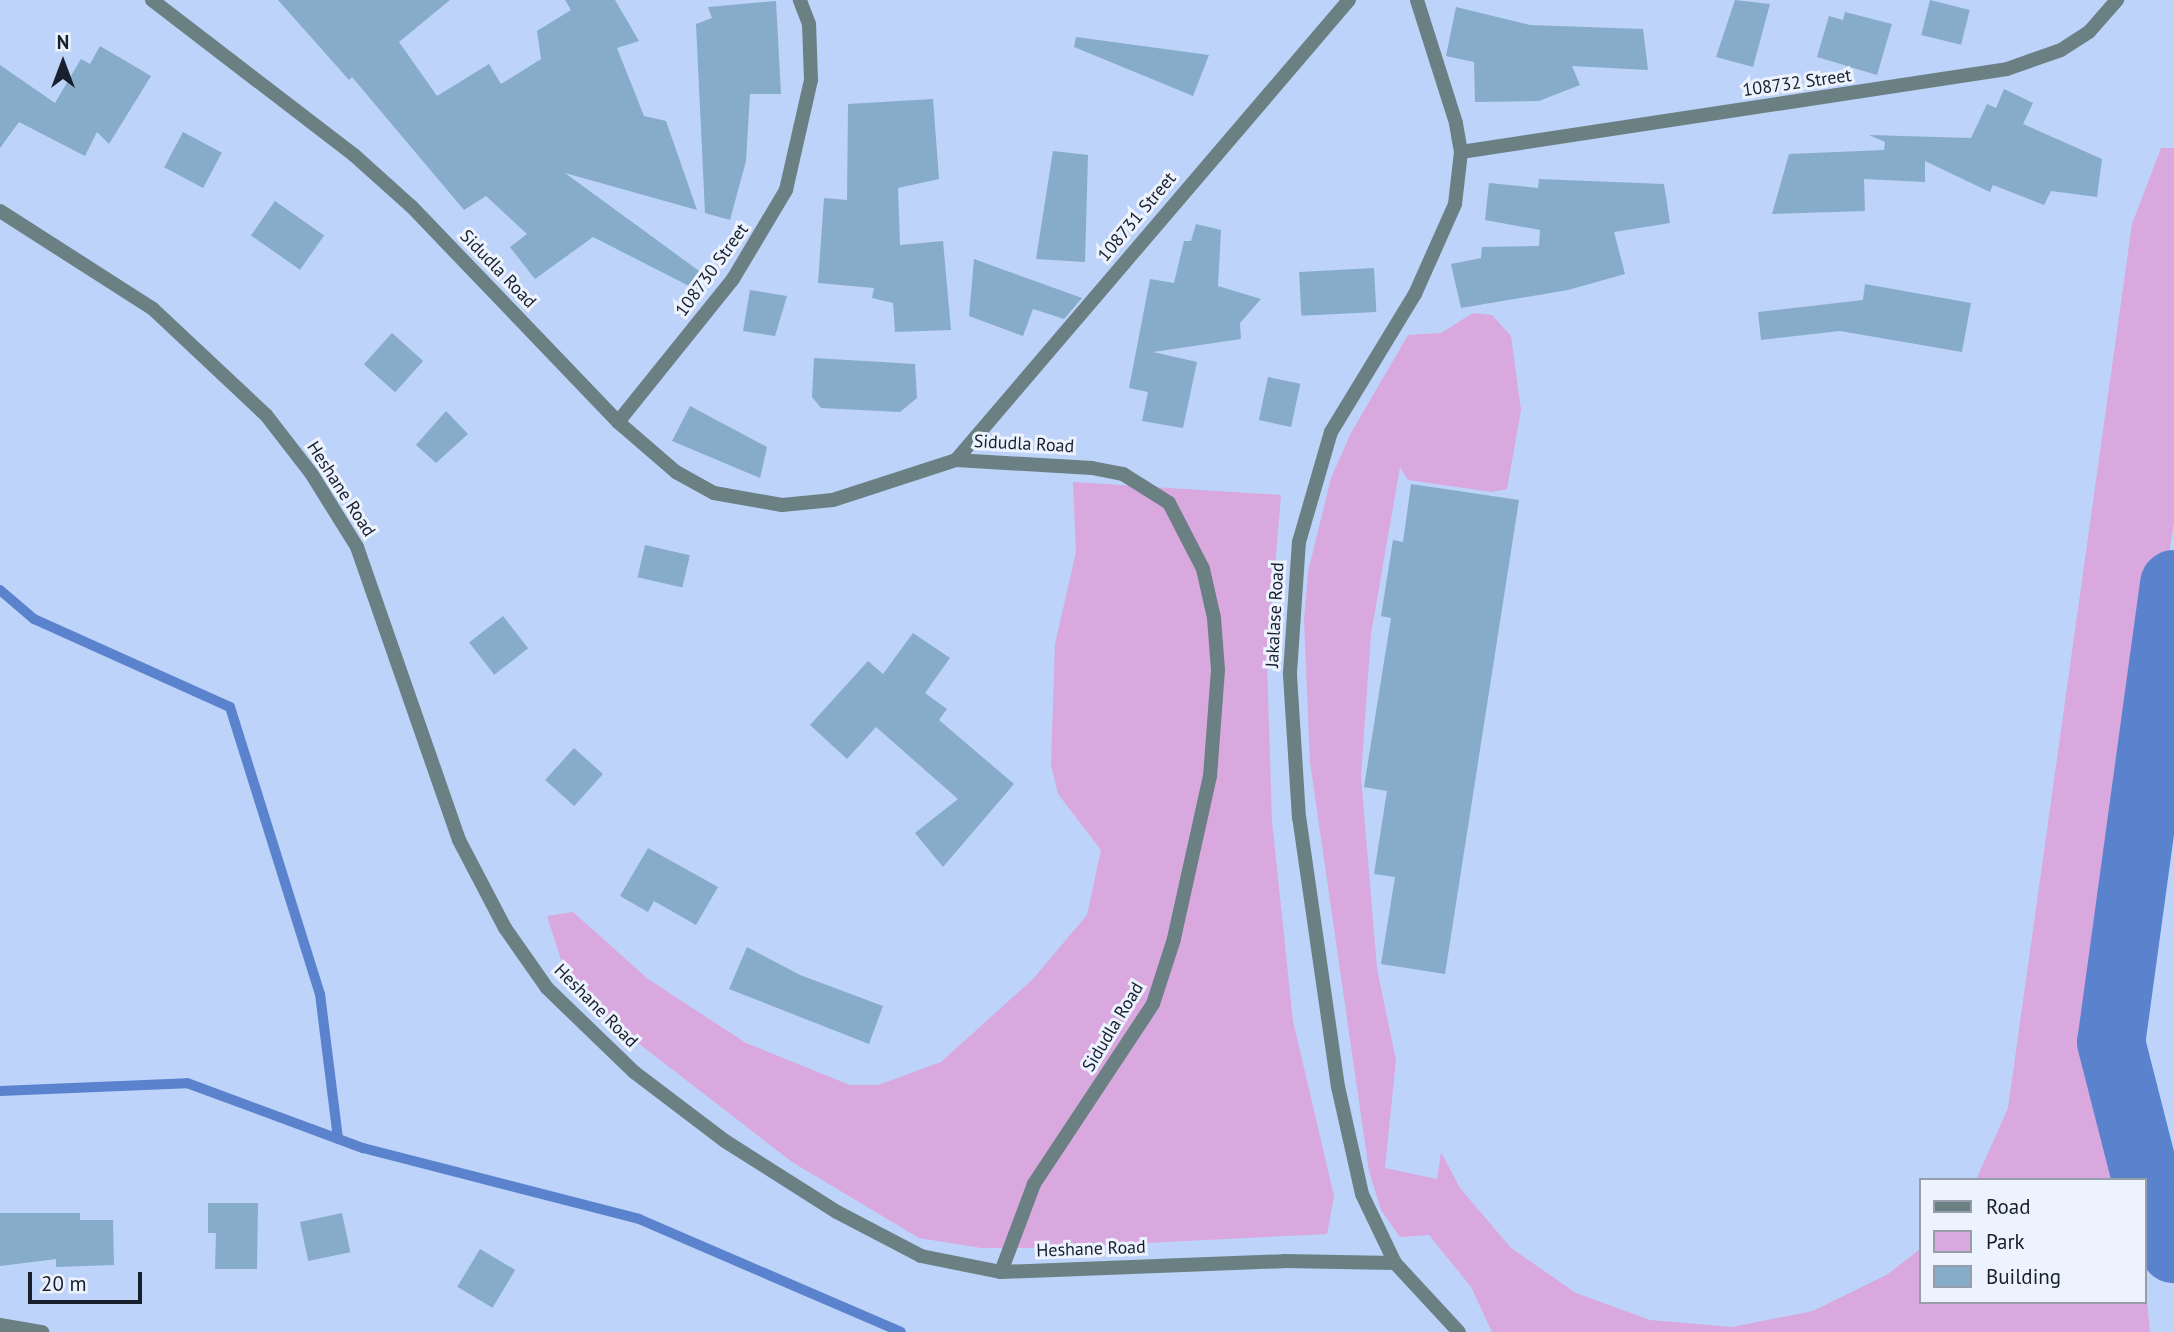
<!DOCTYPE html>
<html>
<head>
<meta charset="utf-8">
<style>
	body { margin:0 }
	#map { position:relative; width:2174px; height:1332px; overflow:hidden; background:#bdd3f9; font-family:"PT Sans",sans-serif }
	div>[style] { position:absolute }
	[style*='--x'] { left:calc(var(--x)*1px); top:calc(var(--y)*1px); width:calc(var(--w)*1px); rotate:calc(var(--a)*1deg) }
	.green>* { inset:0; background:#d9a8df }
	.stream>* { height:10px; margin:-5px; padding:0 5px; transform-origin:5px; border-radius:5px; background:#5a82cd }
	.river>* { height:68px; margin:-34px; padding:0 34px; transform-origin:34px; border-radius:34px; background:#5a82cd }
	.building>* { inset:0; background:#87acc9; transform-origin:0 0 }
	.minor>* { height:14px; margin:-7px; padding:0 7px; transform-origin:7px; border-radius:7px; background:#6a8082 }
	span { translate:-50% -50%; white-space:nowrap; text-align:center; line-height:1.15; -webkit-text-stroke:6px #ecf3ff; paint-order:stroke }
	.street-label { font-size:18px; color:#181f2d }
	.legend { position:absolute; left:1919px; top:1178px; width:228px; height:126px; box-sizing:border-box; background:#ecf3ff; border:2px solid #979eab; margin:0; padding:9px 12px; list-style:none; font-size:21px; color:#181f2d }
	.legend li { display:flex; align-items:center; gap:14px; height:35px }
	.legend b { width:35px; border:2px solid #979eab }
	.north { position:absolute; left:28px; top:28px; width:70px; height:70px; -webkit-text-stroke:5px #ecf3ff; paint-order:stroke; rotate:0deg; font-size:19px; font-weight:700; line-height:28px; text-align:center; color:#181f2d }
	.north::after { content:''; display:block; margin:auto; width:24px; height:32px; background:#181f2d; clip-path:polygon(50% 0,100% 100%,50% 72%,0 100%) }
	.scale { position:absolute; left:28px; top:1272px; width:114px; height:32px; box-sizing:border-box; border:4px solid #181f2d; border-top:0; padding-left:9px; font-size:21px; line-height:24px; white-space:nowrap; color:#181f2d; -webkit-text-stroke:5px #ecf3ff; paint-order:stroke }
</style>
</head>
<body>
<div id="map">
	<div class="green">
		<div style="clip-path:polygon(2161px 148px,2174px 148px,2174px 522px,2093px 1042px,2094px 1072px,2121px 1180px,1976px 1180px,2008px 1108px,2132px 224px)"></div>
		<div style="clip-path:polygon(1473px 313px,1492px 315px,1511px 336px,1521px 410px,1507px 489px,1492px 492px,1408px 480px,1400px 467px,1371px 634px,1361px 776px,1377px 969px,1396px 1060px,1385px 1168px,1437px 1179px,1441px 1152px,1460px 1188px,1511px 1248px,1576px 1293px,1650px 1320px,1732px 1327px,1813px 1311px,1888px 1274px,1920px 1249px,1920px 1302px,2144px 1302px,2144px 1271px,2150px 1332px,1492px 1332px,1471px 1287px,1429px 1235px,1400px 1237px,1381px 1210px,1369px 1171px,1310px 762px,1304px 621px,1308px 572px,1331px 478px,1351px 433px,1408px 335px,1441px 333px)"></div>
		<div style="clip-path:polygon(1073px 482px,1281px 495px,1267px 663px,1272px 821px,1293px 1021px,1334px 1196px,1327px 1234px,1043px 1248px,981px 1248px,919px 1238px,792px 1162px,607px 1019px,563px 966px,547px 916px,573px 912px,648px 979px,746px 1043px,850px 1085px,878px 1085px,941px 1062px,1033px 979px,1087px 915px,1101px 850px,1058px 794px,1051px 765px,1055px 644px,1076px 552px)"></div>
	</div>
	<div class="stream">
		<div style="--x:0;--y:590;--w:45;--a:40.5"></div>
		<div style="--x:34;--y:619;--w:215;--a:24.2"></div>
		<div style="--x:230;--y:707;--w:301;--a:72.6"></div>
		<div style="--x:320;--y:994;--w:146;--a:82.9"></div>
		<div style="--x:0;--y:1091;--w:187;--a:-2.4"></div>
		<div style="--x:187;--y:1083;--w:188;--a:20.3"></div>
		<div style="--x:363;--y:1148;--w:285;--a:14.4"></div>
		<div style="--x:639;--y:1219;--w:285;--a:23.3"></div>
	</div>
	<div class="river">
		<div style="--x:2174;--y:584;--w:462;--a:97.8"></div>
		<div style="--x:2111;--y:1042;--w:182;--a:75.7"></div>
		<div style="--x:2156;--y:1218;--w:36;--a:60"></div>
	</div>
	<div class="building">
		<div style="clip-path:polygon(278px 0,450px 0,399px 42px,437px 96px,489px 64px,501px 84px,541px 59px,537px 31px,571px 10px,565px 0,615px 0,639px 41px,617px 48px,644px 116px,666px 121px,697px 210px,565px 173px,706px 276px,697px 290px,593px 237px,535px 279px,510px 247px,527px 234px,486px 196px,464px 210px,352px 77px,349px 80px)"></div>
		<div style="clip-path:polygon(1735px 0,1770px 4px,1753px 67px,1716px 57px)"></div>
		<div style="left:1930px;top:0;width:41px;height:36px;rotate:14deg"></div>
		<div style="clip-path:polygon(776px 1px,781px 94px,750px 94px,746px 161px,730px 220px,705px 213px,696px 24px,712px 18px,708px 7px)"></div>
		<div style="clip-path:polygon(1456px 7px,1530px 25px,1643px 29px,1648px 70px,1572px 66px,1580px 85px,1539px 101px,1475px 102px,1474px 62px,1446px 56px)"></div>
		<div style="clip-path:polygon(1845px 12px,1892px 24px,1877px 75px,1817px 57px,1829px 16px,1843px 20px)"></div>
		<div style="clip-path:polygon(1076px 37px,1209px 55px,1193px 96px,1074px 47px)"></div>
		<div style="clip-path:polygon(100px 46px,151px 76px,109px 144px,97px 132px,85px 156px,19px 122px,0 148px,0 65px,55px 103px,81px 59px,90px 64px)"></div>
		<div style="clip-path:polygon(2004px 89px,2033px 103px,2023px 124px,2102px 159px,2097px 197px,2051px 191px,2044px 205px,1993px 185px,1990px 192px,1925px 161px,1925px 182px,1864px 179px,1865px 211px,1772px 214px,1789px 154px,1884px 150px,1885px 142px,1869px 135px,1971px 138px,1987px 104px,1996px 108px)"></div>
		<div style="clip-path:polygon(933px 99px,939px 179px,898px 188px,900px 245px,943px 241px,951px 330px,895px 332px,893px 303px,872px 298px,874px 288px,818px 283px,824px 198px,847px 200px,848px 104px)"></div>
		<div style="left:183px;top:132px;width:44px;height:40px;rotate:28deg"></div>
		<div style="clip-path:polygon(1053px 151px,1088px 155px,1085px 262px,1036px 259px)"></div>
		<div style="clip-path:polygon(1539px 179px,1664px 184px,1670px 223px,1614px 232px,1625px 274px,1568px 290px,1461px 308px,1451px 264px,1481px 258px,1482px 247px,1539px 246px,1540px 230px,1485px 220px,1489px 183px,1538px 188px)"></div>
		<div style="left:275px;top:201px;width:60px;height:42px;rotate:35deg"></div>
		<div style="clip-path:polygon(1196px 224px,1221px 230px,1218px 286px,1261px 299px,1240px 323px,1241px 339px,1153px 352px,1197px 362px,1183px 428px,1142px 421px,1148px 392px,1129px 388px,1150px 279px,1174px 283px,1184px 241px,1191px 241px)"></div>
		<div style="clip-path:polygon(974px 259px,1082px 298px,1064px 319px,1033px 309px,1023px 336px,969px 316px)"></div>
		<div style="left:1374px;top:268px;width:44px;height:75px;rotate:87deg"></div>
		<div style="clip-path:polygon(1865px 284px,1971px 303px,1962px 352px,1840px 331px,1761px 340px,1758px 312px,1863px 300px)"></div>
		<div style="clip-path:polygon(750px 290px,787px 296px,775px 336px,743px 331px)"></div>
		<div style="left:392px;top:333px;width:42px;height:42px;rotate:42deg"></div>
		<div style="clip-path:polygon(814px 358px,915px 364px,917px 398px,900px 412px,821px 408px,812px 397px)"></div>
		<div style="left:1268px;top:377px;width:33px;height:44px;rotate:12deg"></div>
		<div style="clip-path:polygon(690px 406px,767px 447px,760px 478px,672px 441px)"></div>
		<div style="clip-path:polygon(446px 411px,468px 434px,436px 463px,416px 445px)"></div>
		<div style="clip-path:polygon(1411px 484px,1519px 500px,1445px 974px,1381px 964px,1395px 877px,1374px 874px,1387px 791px,1364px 787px,1391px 618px,1381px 616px,1393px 540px,1403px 542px)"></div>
		<div style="left:645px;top:545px;width:46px;height:33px;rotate:13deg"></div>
		<div style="left:503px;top:616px;width:41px;height:43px;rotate:52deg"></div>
		<div style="clip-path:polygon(913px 633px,950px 658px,925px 693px,947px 709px,939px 720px,1014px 784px,943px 867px,915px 833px,958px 799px,876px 727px,847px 759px,810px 725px,868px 661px,883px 674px)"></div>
		<div style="left:574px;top:748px;width:39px;height:43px;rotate:42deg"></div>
		<div style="clip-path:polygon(648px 848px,718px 887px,696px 925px,654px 901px,648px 912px,620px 896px)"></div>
		<div style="clip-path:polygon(747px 947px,800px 975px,883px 1006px,869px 1044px,729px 989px)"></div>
		<div style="clip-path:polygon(208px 1203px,258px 1203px,257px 1269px,215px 1269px,216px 1233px,208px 1233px)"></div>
		<div style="clip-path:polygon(0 1213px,80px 1213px,80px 1220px,113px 1220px,114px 1265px,56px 1267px,56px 1259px,0 1266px)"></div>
		<div style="left:342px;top:1213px;width:40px;height:43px;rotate:78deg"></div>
		<div style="left:480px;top:1249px;width:41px;height:44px;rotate:31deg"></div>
	</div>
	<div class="minor">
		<div style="--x:152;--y:0;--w:255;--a:37.5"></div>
		<div style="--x:354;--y:155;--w:78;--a:41.9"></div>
		<div style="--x:412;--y:207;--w:298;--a:46.2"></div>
		<div style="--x:618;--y:422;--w:77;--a:40.8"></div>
		<div style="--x:676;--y:472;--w:43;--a:28.9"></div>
		<div style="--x:714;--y:493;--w:69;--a:10"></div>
		<div style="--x:782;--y:505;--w:51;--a:-5.6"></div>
		<div style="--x:833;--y:500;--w:129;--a:-18"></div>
		<div style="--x:956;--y:460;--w:136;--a:3.4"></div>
		<div style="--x:1092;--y:468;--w:32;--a:11"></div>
		<div style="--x:1123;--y:474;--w:54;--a:32.2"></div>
		<div style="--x:1169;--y:503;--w:74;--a:62.7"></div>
		<div style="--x:1203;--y:569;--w:50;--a:77.3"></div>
		<div style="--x:1214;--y:618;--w:52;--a:85.6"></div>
		<div style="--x:1218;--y:670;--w:106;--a:94.3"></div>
		<div style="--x:1210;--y:776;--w:167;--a:102.5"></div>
		<div style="--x:1174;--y:939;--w:68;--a:107.9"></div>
		<div style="--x:1153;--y:1004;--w:216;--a:123.5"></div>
		<div style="--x:1034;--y:1184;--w:94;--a:110.6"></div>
		<div style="--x:1461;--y:152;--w:552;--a:-8.64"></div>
		<div style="--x:2007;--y:69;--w:57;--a:-19.4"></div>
		<div style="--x:2061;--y:50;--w:33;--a:-33"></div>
		<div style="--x:2089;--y:32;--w:43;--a:-48.8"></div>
		<div style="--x:0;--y:211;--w:182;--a:32.6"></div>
		<div style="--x:153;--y:309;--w:155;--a:43.2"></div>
		<div style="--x:266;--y:415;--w:73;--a:52.2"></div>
		<div style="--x:311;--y:473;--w:87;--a:58.1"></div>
		<div style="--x:357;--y:547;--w:310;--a:70.8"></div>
		<div style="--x:459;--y:840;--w:99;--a:62.4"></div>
		<div style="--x:505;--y:928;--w:73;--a:55"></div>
		<div style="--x:547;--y:988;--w:121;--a:44"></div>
		<div style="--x:634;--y:1072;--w:114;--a:37.2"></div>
		<div style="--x:725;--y:1141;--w:133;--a:32.4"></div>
		<div style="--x:837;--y:1212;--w:95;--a:27.6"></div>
		<div style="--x:921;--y:1256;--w:82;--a:11.3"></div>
		<div style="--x:1001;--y:1272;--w:283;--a:-2.2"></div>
		<div style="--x:1284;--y:1261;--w:111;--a:1"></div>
		<div style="--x:1395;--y:1263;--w:94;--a:47.2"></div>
		<div style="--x:618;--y:422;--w:184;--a:-51.2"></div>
		<div style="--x:733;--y:279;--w:104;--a:-59.2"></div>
		<div style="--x:786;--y:190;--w:113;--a:-77.2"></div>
		<div style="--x:811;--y:80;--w:56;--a:-92"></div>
		<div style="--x:809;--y:24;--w:26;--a:-111"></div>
		<div style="--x:956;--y:460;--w:605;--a:-49.49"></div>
		<div style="--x:1395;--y:1263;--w:76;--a:-115.6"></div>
		<div style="--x:1362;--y:1194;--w:110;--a:-102.6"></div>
		<div style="--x:1338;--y:1087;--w:272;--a:-98.2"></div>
		<div style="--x:1299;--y:818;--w:145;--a:-93.6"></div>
		<div style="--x:1290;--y:673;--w:131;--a:-86.1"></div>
		<div style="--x:1299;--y:542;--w:115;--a:-73.8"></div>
		<div style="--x:1331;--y:432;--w:162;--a:-58.7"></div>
		<div style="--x:1415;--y:294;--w:98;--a:-66"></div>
		<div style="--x:1455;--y:204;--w:52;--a:-83.4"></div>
		<div style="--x:1461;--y:152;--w:29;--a:-100"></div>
		<div style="--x:1456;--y:123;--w:129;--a:-107.6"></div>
		<div style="--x:0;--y:1325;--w:43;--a:9.5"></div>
	</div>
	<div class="street-label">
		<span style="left:1797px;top:83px;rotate:-8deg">108732 Street</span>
		<span style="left:1137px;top:217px;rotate:-50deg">108731 Street</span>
		<span style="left:498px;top:269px;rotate:46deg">Sidudla Road</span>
		<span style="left:712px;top:270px;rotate:-54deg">108730 Street</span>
		<span style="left:1024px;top:444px;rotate:3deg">Sidudla Road</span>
		<span style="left:341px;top:489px;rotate:57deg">Heshane Road</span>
		<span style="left:1275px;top:615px;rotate:-87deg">Jakalase Road</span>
		<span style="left:596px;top:1006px;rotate:45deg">Heshane Road</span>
		<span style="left:1113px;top:1027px;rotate:-59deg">Sidudla Road</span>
		<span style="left:1091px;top:1249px;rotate:-2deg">Heshane Road</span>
	</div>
	<ul class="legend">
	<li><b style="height:9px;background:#6a8082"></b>Road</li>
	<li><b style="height:19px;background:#d9a8df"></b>Park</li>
	<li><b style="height:19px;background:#87acc9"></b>Building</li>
	</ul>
	<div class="north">N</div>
	<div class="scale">20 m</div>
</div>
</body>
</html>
